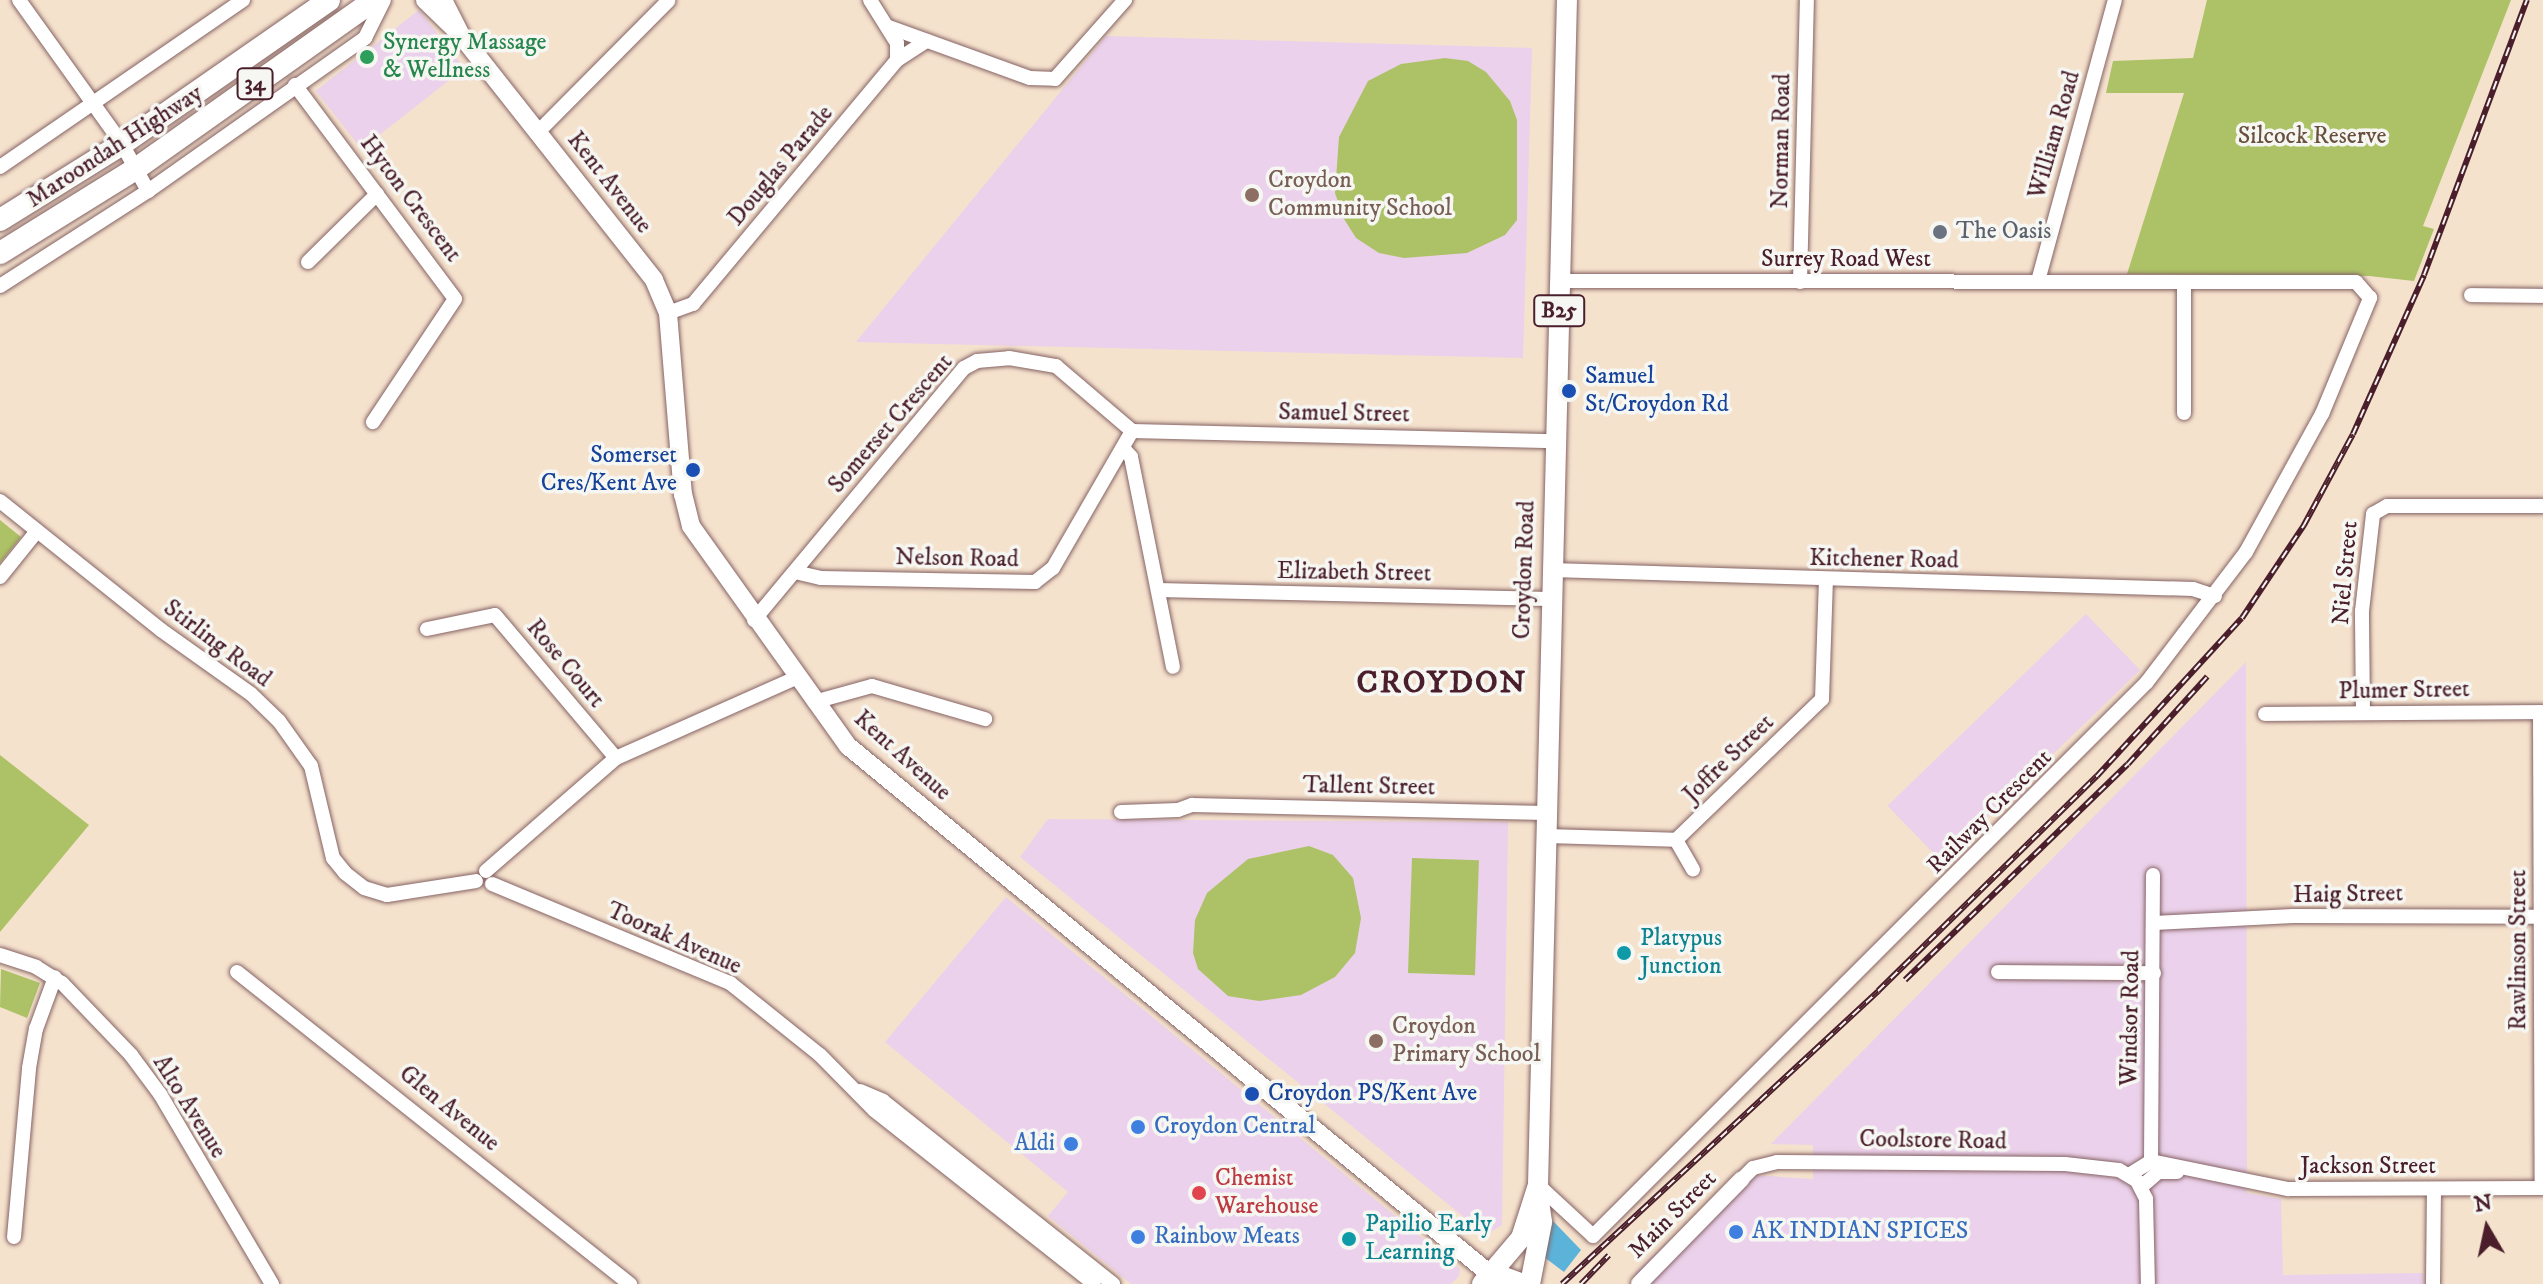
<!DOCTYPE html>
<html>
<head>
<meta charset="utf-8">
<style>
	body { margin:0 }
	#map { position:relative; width:2543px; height:1284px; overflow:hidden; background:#f5e2cd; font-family:"IM FELL DW Pica",serif }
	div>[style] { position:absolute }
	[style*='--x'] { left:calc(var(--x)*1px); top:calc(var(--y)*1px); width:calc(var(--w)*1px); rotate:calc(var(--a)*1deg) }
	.built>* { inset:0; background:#ebd1eb; transform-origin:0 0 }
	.green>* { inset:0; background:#adc266; transform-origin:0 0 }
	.water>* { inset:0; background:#5cb3d9 }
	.roads { filter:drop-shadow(0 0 2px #866364) drop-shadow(0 0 2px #866364) }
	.minor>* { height:14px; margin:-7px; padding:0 7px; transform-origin:7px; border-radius:7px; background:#fff }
	.tertiary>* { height:16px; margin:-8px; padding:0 8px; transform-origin:8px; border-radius:8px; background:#fff }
	.secondary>* { height:18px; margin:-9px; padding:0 9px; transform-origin:9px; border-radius:9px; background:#fff }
	.primary>* { height:20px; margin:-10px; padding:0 10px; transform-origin:10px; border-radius:10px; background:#fff }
	.trunk>* { height:22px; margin:-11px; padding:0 11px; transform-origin:11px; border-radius:11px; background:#fff }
	.rail>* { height:6px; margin-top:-3px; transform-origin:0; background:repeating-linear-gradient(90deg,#f6f6f2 0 9px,#4a1f2b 0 18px); box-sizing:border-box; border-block:2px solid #4a1f2b }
	.dots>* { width:22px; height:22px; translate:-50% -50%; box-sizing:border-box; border:4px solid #f6f6f2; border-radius:50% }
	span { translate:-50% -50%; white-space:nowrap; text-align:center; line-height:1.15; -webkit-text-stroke:7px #f6f6f2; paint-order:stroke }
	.shield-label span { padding:2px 6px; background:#f6f6f2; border:2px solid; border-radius:6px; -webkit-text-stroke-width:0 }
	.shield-label { font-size:22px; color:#4a1f2b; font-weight:700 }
	.leisure-label { font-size:24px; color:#27864d }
	.left { translate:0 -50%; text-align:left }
	.street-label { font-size:24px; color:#4a1f2b }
	.park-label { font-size:24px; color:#68503d }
	.education-label { font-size:24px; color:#785e54 }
	.worship-label { font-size:24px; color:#5b616d }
	.transit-label { font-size:24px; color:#164399 }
	.right { translate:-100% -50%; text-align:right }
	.culture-label { font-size:24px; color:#0d838f }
	.shop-label { font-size:24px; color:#366cbe }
	.health-label { font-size:24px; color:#be3a42 }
	.district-label { font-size:32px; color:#4a1f2b; font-weight:700; letter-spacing:2px }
	.north { position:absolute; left:2447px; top:1188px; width:80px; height:80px; -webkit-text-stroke:6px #f6f6f2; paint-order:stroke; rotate:351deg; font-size:22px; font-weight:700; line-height:32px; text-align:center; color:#4a1f2b }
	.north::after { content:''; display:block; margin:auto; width:28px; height:36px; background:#4a1f2b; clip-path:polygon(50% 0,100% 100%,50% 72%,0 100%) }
</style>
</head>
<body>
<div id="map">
	<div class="built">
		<div style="left:419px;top:10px;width:74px;height:131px;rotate:52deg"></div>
		<div style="clip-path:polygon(1106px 36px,1532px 48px,1523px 358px,856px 342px)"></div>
		<div style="left:2086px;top:614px;width:78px;height:276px;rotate:46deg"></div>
		<div style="clip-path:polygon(2246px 662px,2247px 1193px,2281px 1199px,2283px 1275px,2423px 1273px,2424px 1284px,1644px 1284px,1635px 1273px,1738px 1174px,1813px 1179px,1813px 1145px,1771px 1144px)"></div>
		<div style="clip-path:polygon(1048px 819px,1508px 822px,1502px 1225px,1486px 1235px,1020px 857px)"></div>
		<div style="clip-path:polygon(1006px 897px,1460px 1269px,1459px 1276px,1451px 1284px,1131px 1284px,1048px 1216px,1068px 1192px,885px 1042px)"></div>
	</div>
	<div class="green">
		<div style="clip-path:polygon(2207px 0,2511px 0,2423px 226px,2434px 229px,2414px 281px,2369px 276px,2127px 274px,2184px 93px,2106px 93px,2113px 61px,2193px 58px)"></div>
		<div style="clip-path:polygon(1445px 58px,1468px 61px,1486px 72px,1510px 101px,1517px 120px,1517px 220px,1505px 235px,1467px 253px,1404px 258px,1379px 253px,1356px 238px,1344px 219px,1335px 193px,1339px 137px,1368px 81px,1401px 64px)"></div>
		<div style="clip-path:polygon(0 520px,21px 537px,0 563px)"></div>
		<div style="clip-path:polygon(0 755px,89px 825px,0 932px)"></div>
		<div style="clip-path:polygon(1309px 846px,1333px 855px,1353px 878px,1361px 918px,1355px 953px,1335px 977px,1301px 995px,1259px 1001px,1228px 996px,1198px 969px,1193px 953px,1195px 920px,1207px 893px,1248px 859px)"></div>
		<div style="left:1412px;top:858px;width:67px;height:115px;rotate:2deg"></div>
		<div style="clip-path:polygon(1px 969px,40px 983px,27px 1018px,0 1007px)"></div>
	</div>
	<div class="water">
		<div style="clip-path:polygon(1553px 1221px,1581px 1250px,1564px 1272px,1544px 1257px)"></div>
	</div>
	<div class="roads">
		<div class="minor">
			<div style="--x:19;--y:0;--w:177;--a:54.4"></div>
			<div style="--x:122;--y:144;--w:54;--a:61"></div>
			<div style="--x:870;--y:0;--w:51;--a:57.9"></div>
			<div style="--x:897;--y:43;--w:17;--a:90"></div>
			<div style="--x:889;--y:27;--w:150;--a:19.9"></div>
			<div style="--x:1030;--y:78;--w:25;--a:2"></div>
			<div style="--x:1055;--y:79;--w:106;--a:-48.5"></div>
			<div style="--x:295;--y:85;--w:267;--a:53.2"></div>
			<div style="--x:455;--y:299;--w:148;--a:123.7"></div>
			<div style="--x:538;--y:132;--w:185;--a:-45.2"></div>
			<div style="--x:0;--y:167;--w:295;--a:-34.5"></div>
			<div style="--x:308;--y:262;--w:97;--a:-44.6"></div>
			<div style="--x:2038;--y:281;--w:291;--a:-74.7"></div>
			<div style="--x:1800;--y:282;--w:282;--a:-88.6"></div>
			<div style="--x:0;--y:286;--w:176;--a:-32.7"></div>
			<div style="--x:148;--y:191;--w:266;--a:-35.2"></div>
			<div style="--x:365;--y:38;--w:42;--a:-63.4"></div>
			<div style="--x:2471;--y:295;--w:72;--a:0.8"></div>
			<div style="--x:668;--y:313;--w:27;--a:-20"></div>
			<div style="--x:693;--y:304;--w:318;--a:-50.1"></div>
			<div style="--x:897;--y:60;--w:35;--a:-33"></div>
			<div style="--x:2184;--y:413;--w:131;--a:-90"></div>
			<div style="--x:1132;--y:431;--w:423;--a:1.4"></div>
			<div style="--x:1123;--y:448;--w:12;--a:48"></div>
			<div style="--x:1131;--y:457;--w:214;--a:78.7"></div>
			<div style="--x:0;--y:501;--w:206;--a:38.7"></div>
			<div style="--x:161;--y:630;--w:110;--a:35.4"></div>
			<div style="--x:251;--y:694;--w:39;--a:44"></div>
			<div style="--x:279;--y:721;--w:55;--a:54.6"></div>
			<div style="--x:311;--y:766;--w:95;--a:76.6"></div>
			<div style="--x:333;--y:858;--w:19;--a:51"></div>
			<div style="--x:345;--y:873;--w:24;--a:38"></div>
			<div style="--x:364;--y:888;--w:24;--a:17"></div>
			<div style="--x:387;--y:895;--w:90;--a:-8.9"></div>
			<div style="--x:1551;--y:570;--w:642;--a:1.7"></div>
			<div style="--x:2193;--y:589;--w:23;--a:18"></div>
			<div style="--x:795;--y:572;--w:27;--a:13"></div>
			<div style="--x:821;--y:578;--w:214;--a:1.1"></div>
			<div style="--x:1035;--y:582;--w:23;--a:-38"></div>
			<div style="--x:1053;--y:568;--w:158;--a:-60"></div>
			<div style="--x:0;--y:577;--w:59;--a:-51.2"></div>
			<div style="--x:1158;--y:590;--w:392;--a:1.3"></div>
			<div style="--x:754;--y:620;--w:328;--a:-50.2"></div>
			<div style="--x:964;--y:368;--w:15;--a:-28"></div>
			<div style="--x:977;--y:361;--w:32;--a:-5"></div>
			<div style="--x:1009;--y:358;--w:48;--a:9.7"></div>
			<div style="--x:1056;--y:366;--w:100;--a:40.5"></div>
			<div style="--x:427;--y:629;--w:69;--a:-11.6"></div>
			<div style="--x:495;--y:615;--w:187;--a:49.8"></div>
			<div style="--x:814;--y:702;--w:60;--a:-15.4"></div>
			<div style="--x:872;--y:686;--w:118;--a:16.3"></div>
			<div style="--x:2540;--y:712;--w:476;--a:89.8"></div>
			<div style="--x:2363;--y:713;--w:102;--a:-90.6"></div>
			<div style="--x:2362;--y:611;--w:98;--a:-83.5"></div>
			<div style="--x:2373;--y:514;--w:16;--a:-30"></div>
			<div style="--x:2387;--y:506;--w:156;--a:0"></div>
			<div style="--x:2265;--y:714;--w:278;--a:-0.4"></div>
			<div style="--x:1121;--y:812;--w:57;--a:-2"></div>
			<div style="--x:1178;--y:810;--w:15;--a:-20"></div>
			<div style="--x:1192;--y:805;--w:353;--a:1.3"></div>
			<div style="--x:1545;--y:836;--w:131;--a:1.7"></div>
			<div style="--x:1676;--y:840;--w:203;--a:-44"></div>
			<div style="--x:1822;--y:699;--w:118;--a:-88.1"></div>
			<div style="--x:1676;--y:840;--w:34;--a:60"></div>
			<div style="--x:486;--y:871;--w:172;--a:-41"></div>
			<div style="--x:616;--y:758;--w:197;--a:-24"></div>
			<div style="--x:492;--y:884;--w:258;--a:22.6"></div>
			<div style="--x:730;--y:983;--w:115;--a:38.7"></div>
			<div style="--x:820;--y:1055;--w:77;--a:45.5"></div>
			<div style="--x:874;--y:1110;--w:280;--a:38.3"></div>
			<div style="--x:2154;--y:923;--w:139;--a:-2.9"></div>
			<div style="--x:2293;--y:916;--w:250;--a:0.2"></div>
			<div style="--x:0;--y:955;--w:38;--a:18"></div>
			<div style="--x:36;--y:967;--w:31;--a:32"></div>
			<div style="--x:62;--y:983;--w:100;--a:46.2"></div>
			<div style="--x:131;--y:1055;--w:49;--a:53.4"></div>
			<div style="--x:160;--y:1094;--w:221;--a:59.5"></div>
			<div style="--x:237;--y:972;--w:502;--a:38.45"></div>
			<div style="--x:1998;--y:972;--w:156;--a:0.4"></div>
			<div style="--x:860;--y:1091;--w:25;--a:23"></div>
			<div style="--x:883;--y:1101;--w:294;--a:38.5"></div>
			<div style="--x:2151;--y:1161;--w:286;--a:-89.6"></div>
			<div style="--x:2129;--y:1175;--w:26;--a:-32"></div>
			<div style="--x:2151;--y:1161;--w:140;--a:11.6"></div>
			<div style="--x:2288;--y:1189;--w:255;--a:-0.2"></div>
			<div style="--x:1741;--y:1180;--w:17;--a:-45"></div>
			<div style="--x:1753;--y:1168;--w:25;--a:-14"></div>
			<div style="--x:1777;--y:1162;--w:288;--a:0.4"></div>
			<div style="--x:2065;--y:1164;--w:54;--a:6.3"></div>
			<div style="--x:2119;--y:1170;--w:21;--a:31"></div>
			<div style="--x:2137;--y:1181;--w:20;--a:63"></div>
			<div style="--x:2146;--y:1199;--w:85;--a:88.7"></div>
			<div style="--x:1538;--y:1185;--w:75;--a:42.8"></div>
			<div style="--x:1593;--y:1236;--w:783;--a:-45"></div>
			<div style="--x:2147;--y:682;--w:163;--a:-52.7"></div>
			<div style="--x:2246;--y:552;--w:158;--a:-61.2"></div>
			<div style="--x:2322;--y:414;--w:126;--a:-67.5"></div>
			<div style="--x:2370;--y:298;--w:21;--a:-131"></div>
			<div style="--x:2356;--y:282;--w:796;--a:-179.93"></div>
			<div style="--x:2141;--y:1187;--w:23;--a:-41"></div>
			<div style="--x:2158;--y:1172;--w:19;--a:0"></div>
			<div style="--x:14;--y:1237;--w:170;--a:-84.9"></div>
			<div style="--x:29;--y:1068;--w:40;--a:-80"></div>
			<div style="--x:36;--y:1029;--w:55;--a:-69.9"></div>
			<div style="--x:2433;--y:1284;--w:94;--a:-89.4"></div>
		</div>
		<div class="tertiary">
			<div style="--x:1639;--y:1284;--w:146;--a:-45.6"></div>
		</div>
		<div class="secondary">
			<div style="--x:425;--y:0;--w:49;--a:44.2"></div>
			<div style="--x:460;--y:34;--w:313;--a:51.7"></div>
			<div style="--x:654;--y:280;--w:36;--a:67"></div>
			<div style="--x:668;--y:313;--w:182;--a:85.3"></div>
			<div style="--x:683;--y:494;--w:33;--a:76"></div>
			<div style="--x:691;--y:526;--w:270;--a:54.5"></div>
			<div style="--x:848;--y:746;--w:847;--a:39.44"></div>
			<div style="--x:443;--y:0;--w:36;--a:63"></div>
			<div style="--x:1493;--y:1272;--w:35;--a:20"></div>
		</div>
		<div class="primary">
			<div style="--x:1482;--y:1284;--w:60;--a:-49.7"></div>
			<div style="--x:1521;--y:1238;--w:56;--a:-72.2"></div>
			<div style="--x:1538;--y:1185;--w:1185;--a:-88.6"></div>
			<div style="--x:1530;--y:1284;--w:63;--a:-79"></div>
			<div style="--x:1542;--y:1222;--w:21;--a:-98"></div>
		</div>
		<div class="trunk">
			<div style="--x:0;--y:220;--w:144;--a:-31.9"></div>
			<div style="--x:122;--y:144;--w:252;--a:-34.8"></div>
			<div style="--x:0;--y:253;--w:161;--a:-31.8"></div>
			<div style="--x:137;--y:168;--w:291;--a:-35.3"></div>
		</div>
	</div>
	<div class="rail">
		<div style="--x:1905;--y:980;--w:310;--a:-44.1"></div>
		<div style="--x:2128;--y:764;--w:118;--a:-47.8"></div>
		<div style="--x:1562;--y:1284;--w:431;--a:-42.8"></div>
		<div style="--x:1878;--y:991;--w:307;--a:-44.5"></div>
		<div style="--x:2097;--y:776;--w:214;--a:-47.5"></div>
		<div style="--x:2242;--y:618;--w:112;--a:-56.3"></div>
		<div style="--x:2304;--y:525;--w:103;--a:-61.7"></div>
		<div style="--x:2353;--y:434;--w:174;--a:-65.9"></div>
		<div style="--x:2424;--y:275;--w:294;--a:-69.5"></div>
		<div style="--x:1581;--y:1284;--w:40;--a:-46"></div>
	</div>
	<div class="dots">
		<div style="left:367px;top:57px;background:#2e9e5b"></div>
		<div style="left:1252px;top:195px;background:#8d6e63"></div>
		<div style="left:1940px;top:232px;background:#6b7280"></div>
		<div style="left:1569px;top:391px;background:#1a4fb4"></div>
		<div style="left:693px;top:470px;background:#1a4fb4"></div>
		<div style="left:1624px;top:953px;background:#0f9aa8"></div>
		<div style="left:1376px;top:1041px;background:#8d6e63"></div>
		<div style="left:1252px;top:1094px;background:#1a4fb4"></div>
		<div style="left:1138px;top:1127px;background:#3f7fe0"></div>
		<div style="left:1071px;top:1144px;background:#3f7fe0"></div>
		<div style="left:1199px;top:1193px;background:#e0444e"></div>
		<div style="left:1736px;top:1232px;background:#3f7fe0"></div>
		<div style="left:1138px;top:1237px;background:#3f7fe0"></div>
		<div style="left:1349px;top:1239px;background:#0f9aa8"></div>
	</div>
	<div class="shield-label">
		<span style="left:255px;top:84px">34</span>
		<span style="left:1559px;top:311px">B25</span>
	</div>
	<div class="leisure-label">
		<span class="left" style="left:383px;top:57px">Synergy Massage<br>&amp; Wellness</span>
	</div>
	<div class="street-label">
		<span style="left:2055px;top:135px;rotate:-74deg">William Road</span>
		<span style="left:1782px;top:141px;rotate:-89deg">Norman Road</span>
		<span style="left:115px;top:147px;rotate:-33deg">Maroondah Highway</span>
		<span style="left:781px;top:166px;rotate:-50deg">Douglas Parade</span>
		<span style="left:609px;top:183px;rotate:52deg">Kent Avenue</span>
		<span style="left:410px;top:199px;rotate:53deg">Hyton Crescent</span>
		<span style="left:1846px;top:260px">Surrey Road West</span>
		<span style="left:1344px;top:414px;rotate:1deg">Samuel Street</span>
		<span style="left:891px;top:424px;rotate:-49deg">Somerset Crescent</span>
		<span style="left:957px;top:559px;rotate:1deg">Nelson Road</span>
		<span style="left:1884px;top:560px;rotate:1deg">Kitchener Road</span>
		<span style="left:1525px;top:570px;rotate:-88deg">Croydon Road</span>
		<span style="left:1354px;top:573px;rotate:1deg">Elizabeth Street</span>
		<span style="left:2346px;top:573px;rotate:-85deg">Niel Street</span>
		<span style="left:217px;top:644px;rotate:37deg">Stirling Road</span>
		<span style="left:565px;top:664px;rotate:50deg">Rose Court</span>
		<span style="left:2404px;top:691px;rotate:-1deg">Plumer Street</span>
		<span style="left:902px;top:756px;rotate:42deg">Kent Avenue</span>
		<span style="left:1729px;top:759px;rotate:-44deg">Joffre Street</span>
		<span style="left:1369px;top:787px;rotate:1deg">Tallent Street</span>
		<span style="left:1990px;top:812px;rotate:-45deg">Railway Crescent</span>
		<span style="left:2348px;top:895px;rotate:-1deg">Haig Street</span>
		<span style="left:674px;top:939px;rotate:24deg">Toorak Avenue</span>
		<span style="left:2519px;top:950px;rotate:-90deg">Rawlinson Street</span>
		<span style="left:2131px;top:1018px;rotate:-89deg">Windsor Road</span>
		<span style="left:189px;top:1107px;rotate:58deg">Alto Avenue</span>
		<span style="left:449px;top:1109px;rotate:39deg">Glen Avenue</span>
		<span style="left:1933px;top:1141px;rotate:1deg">Coolstore Road</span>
		<span style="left:2368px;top:1167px">Jackson Street</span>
		<span style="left:1673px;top:1215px;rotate:-45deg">Main Street</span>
	</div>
	<div class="park-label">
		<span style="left:2312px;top:137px">Silcock Reserve</span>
	</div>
	<div class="education-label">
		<span class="left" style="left:1268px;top:195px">Croydon<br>Community School</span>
		<span class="left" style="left:1392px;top:1041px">Croydon<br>Primary School</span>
	</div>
	<div class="worship-label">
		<span class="left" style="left:1956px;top:232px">The Oasis</span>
	</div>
	<div class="transit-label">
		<span class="left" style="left:1585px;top:391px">Samuel<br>St/Croydon Rd</span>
		<span class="right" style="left:677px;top:470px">Somerset<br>Cres/Kent Ave</span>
		<span class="left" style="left:1268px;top:1094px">Croydon PS/Kent Ave</span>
	</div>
	<div class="culture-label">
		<span class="left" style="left:1640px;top:953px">Platypus<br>Junction</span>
		<span class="left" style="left:1365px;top:1239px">Papilio Early<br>Learning</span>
	</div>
	<div class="shop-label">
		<span class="left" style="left:1154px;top:1127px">Croydon Central</span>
		<span class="right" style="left:1055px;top:1144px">Aldi</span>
		<span class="left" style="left:1752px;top:1232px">AK INDIAN SPICES</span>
		<span class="left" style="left:1154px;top:1237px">Rainbow Meats</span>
	</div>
	<div class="health-label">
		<span class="left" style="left:1215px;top:1193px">Chemist<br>Warehouse</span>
	</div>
	<div class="district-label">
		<span style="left:1442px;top:683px">CROYDON</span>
	</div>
	<div class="north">N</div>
</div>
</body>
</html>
